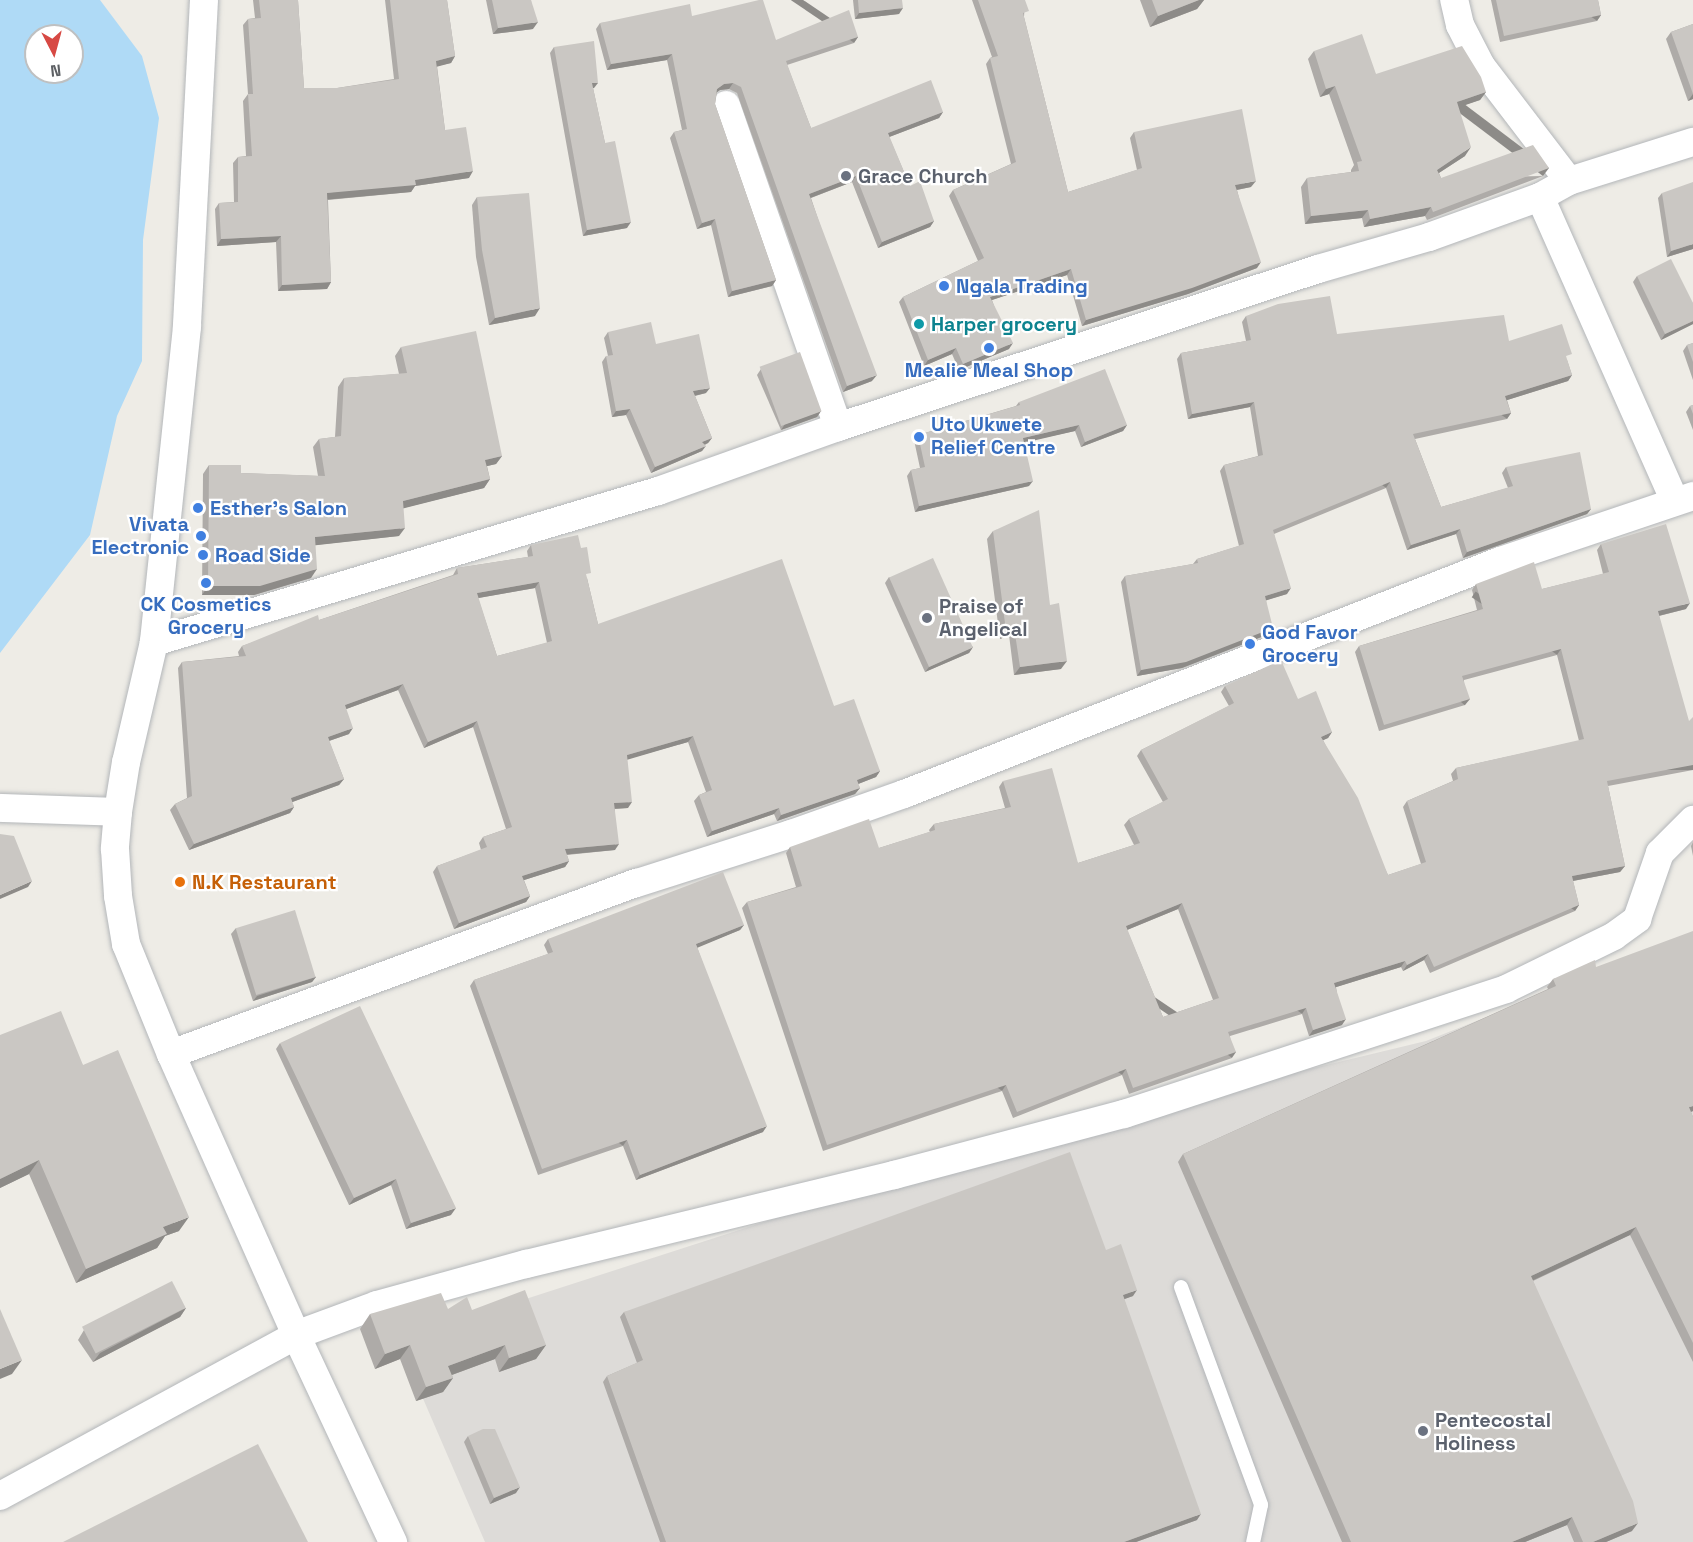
<!DOCTYPE html>
<html>
<head>
<meta charset="utf-8">
<style>
	body { margin:0 }
	#map { position:relative; width:1693px; height:1542px; overflow:hidden; background:#eeece6; font-family:"Space Grotesk",sans-serif }
	div>[style] { position:absolute }
	[style*='--x'] { left:calc(var(--x)*1px); top:calc(var(--y)*1px); width:calc(var(--w)*1px); rotate:calc(var(--a)*1deg) }
	.industrial>* { inset:0; background:#dddbd8 }
	.water>* { inset:0; background:#afdaf6 }
	.roads { filter:drop-shadow(0 0 2px #b3b6b9) drop-shadow(0 0 2px #b3b6b9) }
	.service>* { height:14px; margin:-7px; padding:0 7px; transform-origin:7px; border-radius:7px; background:#fff }
	.minor>* { height:28px; margin:-14px; padding:0 14px; transform-origin:14px; border-radius:14px; background:#fff }
	.wall>* { inset:0; background:#aeaba8 }
	.shaded-wall>* { inset:0; background:#8d8b88; transform-origin:0 0 }
	.building>* { inset:0; background:#cac7c3; transform-origin:0 0 }
	.dots>* { width:16px; height:16px; translate:-50% -50%; box-sizing:border-box; border:3px solid #fff; border-radius:50% }
	span { translate:-50% -50%; white-space:nowrap; text-align:center; line-height:1.15; -webkit-text-stroke:4.5px #fff; paint-order:stroke }
	.worship-label { font-size:20px; color:#5b616d; font-weight:700 }
	.left { translate:0 -50%; text-align:left }
	.shop-label { font-size:20px; color:#366cbe; font-weight:700 }
	.right { translate:-100% -50%; text-align:right }
	.culture-label { font-size:20px; color:#0d838f; font-weight:700 }
	.food-label { font-size:20px; color:#c56008; font-weight:700 }
	.north { position:absolute; left:24px; top:24px; width:60px; height:60px; box-sizing:border-box; background:#fff; border:2px solid #bfc0c1; border-radius:50%; rotate:174deg; font-size:16px; font-weight:700; line-height:24px; text-align:center; color:#5e6165 }
	.north::after { content:''; display:block; margin:auto; width:21px; height:27px; background:#d74944; clip-path:polygon(50% 0,100% 100%,50% 72%,0 100%) }
</style>
</head>
<body>
<div id="map">
	<div class="industrial">
		<div style="clip-path:polygon(1693px 935px,1693px 1542px,485px 1542px,421px 1394px,448px 1324px,1031px 1136px,1426px 1041px)"></div>
	</div>
	<div class="water">
		<div style="clip-path:polygon(evenodd,0 0,100px 0,142px 56px,159px 118px,143px 240px,142px 361px,117px 416px,90px 535px,0 653px,0 0,36px 36px,72px 36px,72px 72px,36px 72px,36px 36px)"></div>
	</div>
	<div class="roads">
		<div class="service">
			<div style="--x:1181;--y:1287;--w:232;--a:69.8"></div>
			<div style="--x:1261;--y:1505;--w:38;--a:102"></div>
		</div>
		<div class="minor">
			<div style="--x:204;--y:0;--w:327;--a:93"></div>
			<div style="--x:187;--y:327;--w:317;--a:96"></div>
			<div style="--x:154;--y:642;--w:123;--a:103.1"></div>
			<div style="--x:126;--y:762;--w:51;--a:99.1"></div>
			<div style="--x:118;--y:812;--w:37;--a:95"></div>
			<div style="--x:115;--y:849;--w:47;--a:86.3"></div>
			<div style="--x:118;--y:896;--w:49;--a:80.5"></div>
			<div style="--x:126;--y:944;--w:119;--a:67.8"></div>
			<div style="--x:171;--y:1054;--w:308;--a:66"></div>
			<div style="--x:296;--y:1335;--w:229;--a:64.9"></div>
			<div style="--x:726;--y:105;--w:341;--a:70.8"></div>
			<div style="--x:1569;--y:181;--w:130;--a:-17.5"></div>
			<div style="--x:1540;--y:197;--w:333;--a:66.1"></div>
			<div style="--x:154;--y:642;--w:526;--a:-16.68"></div>
			<div style="--x:658;--y:491;--w:191;--a:-19.6"></div>
			<div style="--x:838;--y:427;--w:505;--a:-18.22"></div>
			<div style="--x:1318;--y:269;--w:116;--a:-16.1"></div>
			<div style="--x:1429;--y:237;--w:118;--a:-19.8"></div>
			<div style="--x:1540;--y:197;--w:33;--a:-29"></div>
			<div style="--x:1569;--y:181;--w:145;--a:-127.4"></div>
			<div style="--x:1481;--y:66;--w:46;--a:-117.1"></div>
			<div style="--x:1460;--y:25;--w:26;--a:-103"></div>
			<div style="--x:0;--y:808;--w:118;--a:1.9"></div>
			<div style="--x:171;--y:1054;--w:496;--a:-20.2"></div>
			<div style="--x:637;--y:883;--w:162;--a:-17.7"></div>
			<div style="--x:791;--y:834;--w:120;--a:-19.5"></div>
			<div style="--x:904;--y:794;--w:640;--a:-21.35"></div>
			<div style="--x:1500;--y:561;--w:204;--a:-18.6"></div>
			<div style="--x:0;--y:1496;--w:337;--a:-28.5"></div>
			<div style="--x:296;--y:1335;--w:86;--a:-20.3"></div>
			<div style="--x:377;--y:1305;--w:155;--a:-15.4"></div>
			<div style="--x:526;--y:1264;--w:379;--a:-13.6"></div>
			<div style="--x:894;--y:1175;--w:238;--a:-14.9"></div>
			<div style="--x:1124;--y:1114;--w:402;--a:-18.1"></div>
			<div style="--x:1506;--y:989;--w:120;--a:-26.1"></div>
			<div style="--x:1614;--y:936;--w:29;--a:-36"></div>
			<div style="--x:1637;--y:919;--w:70;--a:-70.8"></div>
			<div style="--x:1660;--y:853;--w:47;--a:-45"></div>
		</div>
	</div>
	<div class="wall">
		<div style="clip-path:polygon(253px 0,298px 0,304px 88px,337px 88px,394px 79px,385px 0,447px 0,455px 56px,451px 63px,437px 66px,445px 130px,469px 178px,415px 186px,411px 192px,328px 200px,331px 282px,327px 289px,278px 291px,276px 242px,217px 246px,215px 209px,219px 203px,234px 202px,233px 163px,238px 157px,246px 156px,243px 101px,248px 94px,243px 25px,248px 19px,255px 18px)"></div>
		<div style="clip-path:polygon(486px 0,531px 0,533px 29px,493px 34px)"></div>
		<div style="clip-path:polygon(853px 0,902px 0,899px 14px,855px 19px)"></div>
		<div style="clip-path:polygon(972px 0,1025px 0,1024px 17px,1068px 192px,1137px 170px,1130px 138px,1134px 132px,1251px 187px,1237px 190px,1257px 268px,1188px 294px,1082px 326px,1067px 275px,992px 300px,1009px 349px,959px 370px,952px 354px,924px 366px,899px 302px,903px 297px,978px 261px,949px 196px,953px 190px,1011px 164px,986px 64px,990px 58px,992px 57px)"></div>
		<div style="clip-path:polygon(1140px 0,1204px 0,1197px 9px,1150px 27px)"></div>
		<div style="clip-path:polygon(1491px 0,1598px 0,1601px 15px,1597px 21px,1500px 42px)"></div>
		<div style="clip-path:polygon(692px 16px,776px 40px,858px 37px,854px 43px,787px 65px,811px 128px,943px 112px,939px 118px,889px 137px,910px 186px,934px 221px,930px 227px,878px 248px,852px 182px,811px 198px,872px 381px,843px 392px,737px 93px,729px 89px,720px 90px,717px 92px,715px 104px,776px 280px,772px 286px,728px 297px,711px 225px,697px 229px,670px 138px,674px 132px,682px 130px,667px 60px,607px 70px,596px 29px,600px 23px)"></div>
		<div style="clip-path:polygon(1693px 24px,1693px 99px,1688px 101px,1666px 39px,1671px 32px)"></div>
		<div style="clip-path:polygon(554px 47px,594px 88px,593px 88px,605px 143px,627px 228px,583px 236px,550px 53px)"></div>
		<div style="clip-path:polygon(1314px 51px,1376px 74px,1486px 92px,1480px 100px,1458px 107px,1465px 156px,1439px 173px,1441px 178px,1543px 176px,1427px 220px,1425px 216px,1364px 227px,1362px 218px,1305px 224px,1301px 187px,1307px 178px,1351px 172px,1351px 170px,1354px 165px,1329px 94px,1320px 97px,1308px 59px)"></div>
		<div style="clip-path:polygon(1662px 193px,1693px 249px,1667px 257px,1658px 198px)"></div>
		<div style="clip-path:polygon(477px 197px,535px 316px,489px 325px,476px 257px,472px 205px)"></div>
		<div style="clip-path:polygon(1637px 276px,1693px 303px,1693px 324px,1661px 340px,1633px 282px)"></div>
		<div style="clip-path:polygon(1246px 316px,1337px 334px,1509px 341px,1567px 360px,1572px 375px,1568px 381px,1507px 400px,1511px 413px,1507px 419px,1415px 439px,1441px 507px,1508px 488px,1502px 473px,1506px 467px,1591px 509px,1587px 514px,1463px 558px,1456px 534px,1407px 550px,1386px 488px,1274px 534px,1287px 594px,1266px 600px,1269px 634px,1182px 668px,1137px 676px,1121px 582px,1125px 576px,1193px 564px,1197px 559px,1239px 546px,1220px 471px,1224px 465px,1258px 456px,1250px 407px,1188px 419px,1177px 359px,1181px 353px,1246px 341px,1242px 322px)"></div>
		<div style="clip-path:polygon(608px 332px,656px 344px,706px 393px,695px 396px,712px 438px,708px 443px,705px 445px,702px 451px,651px 473px,626px 415px,612px 417px,602px 362px,606px 356px,608px 356px,604px 338px)"></div>
		<div style="clip-path:polygon(1693px 343px,1693px 380px,1683px 351px,1687px 345px)"></div>
		<div style="clip-path:polygon(401px 347px,502px 456px,496px 464px,487px 466px,490px 479px,484px 488px,403px 508px,399px 536px,315px 545px,311px 578px,254px 595px,202px 595px,203px 474px,209px 465px,241px 473px,318px 476px,313px 447px,319px 439px,335px 437px,338px 387px,344px 378px,399px 374px,395px 356px)"></div>
		<div style="clip-path:polygon(761px 369px,821px 411px,817px 417px,781px 430px,757px 375px)"></div>
		<div style="clip-path:polygon(1019px 402px,1127px 425px,1123px 431px,1081px 447px,1075px 431px,1024px 442px,1029px 486px,915px 512px,907px 476px,911px 470px,920px 468px,914px 440px,918px 435px,1016px 406px)"></div>
		<div style="clip-path:polygon(1693px 405px,1693px 430px,1686px 412px,1690px 406px)"></div>
		<div style="clip-path:polygon(993px 531px,1061px 669px,1014px 675px,1009px 635px,1000px 639px,987px 539px)"></div>
		<div style="clip-path:polygon(evenodd,1601px 544px,1686px 609px,1659px 616px,1693px 770px,1608px 786px,1625px 866px,1620px 872px,1573px 881px,1579px 905px,1575px 911px,1430px 973px,1424px 960px,1403px 971px,1401px 967px,1336px 987px,1342px 1025px,1309px 1036px,1302px 1014px,1230px 1036px,1232px 1058px,1129px 1094px,1122px 1075px,1013px 1118px,1002px 1091px,823px 1151px,742px 908px,747px 902px,796px 887px,786px 853px,790px 847px,879px 848px,930px 832px,929px 830px,934px 824px,1005px 808px,999px 787px,1003px 781px,1078px 863px,1134px 845px,1124px 825px,1129px 819px,1163px 802px,1137px 756px,1141px 750px,1229px 706px,1221px 692px,1225px 686px,1298px 699px,1332px 732px,1328px 738px,1323px 740px,1388px 875px,1421px 864px,1403px 807px,1407px 801px,1453px 781px,1451px 774px,1456px 768px,1579px 741px,1557px 655px,1464px 680px,1465px 705px,1379px 731px,1355px 652px,1359px 646px,1477px 610px,1472px 590px,1476px 584px,1542px 589px,1603px 574px,1597px 550px,1601px 544px,1178px 909px,1213px 1000px,1163px 1017px,1127px 930px,1178px 909px)"></div>
		<div style="clip-path:polygon(evenodd,531px 545px,587px 578px,598px 624px,834px 706px,880px 771px,876px 777px,858px 784px,860px 788px,855px 794px,777px 821px,774px 814px,707px 837px,694px 801px,699px 795px,706px 792px,688px 742px,627px 759px,628px 808px,615px 809px,615px 850px,567px 855px,569px 861px,565px 867px,524px 880px,530px 896px,526px 902px,454px 929px,433px 872px,437px 866px,481px 850px,479px 843px,483px 837px,506px 829px,473px 727px,424px 748px,398px 690px,346px 709px,349px 734px,329px 741px,344px 779px,339px 785px,292px 802px,294px 807px,290px 813px,189px 850px,170px 810px,175px 804px,187px 798px,178px 668px,182px 662px,239px 656px,238px 652px,242px 646px,453px 575px,457px 568px,528px 557px,527px 551px,531px 545px,535px 588px,547px 643px,497px 656px,478px 598px,535px 588px)"></div>
		<div style="clip-path:polygon(889px 577px,973px 647px,969px 653px,925px 672px,885px 583px)"></div>
		<div style="clip-path:polygon(1693px 842px,1693px 856px,1691px 846px)"></div>
		<div style="clip-path:polygon(744px 925px,740px 930px,697px 947px,763px 1132px,636px 1180px,623px 1146px,538px 1175px,470px 986px,474px 980px,548px 954px,544px 945px,548px 939px)"></div>
		<div style="clip-path:polygon(236px 928px,316px 977px,312px 982px,253px 1001px,231px 934px)"></div>
		<div style="clip-path:polygon(1596px 967px,1693px 1111px,1691px 1112px,1693px 1117px,1693px 1362px,1630px 1235px,1533px 1281px,1632px 1531px,1606px 1542px,1574px 1542px,1567px 1525px,1525px 1542px,1342px 1542px,1178px 1162px,1183px 1154px,1548px 989px,1547px 987px,1553px 979px)"></div>
		<div style="clip-path:polygon(0 1035px,83px 1065px,179px 1231px,165px 1236px,157px 1248px,76px 1283px,29px 1174px,0 1188px)"></div>
		<div style="clip-path:polygon(280px 1043px,451px 1215px,406px 1229px,391px 1185px,349px 1205px,276px 1049px)"></div>
		<div style="clip-path:polygon(1106px 1250px,1133px 1296px,1124px 1299px,1197px 1520px,1136px 1542px,660px 1542px,603px 1382px,607px 1376px,637px 1363px,620px 1317px,624px 1312px)"></div>
		<div style="clip-path:polygon(186px 1308px,180px 1317px,93px 1362px,78px 1340px,84px 1330px)"></div>
		<div style="clip-path:polygon(448px 1309px,472px 1310px,546px 1345px,536px 1359px,499px 1372px,495px 1359px,452px 1375px,453px 1378px,443px 1392px,416px 1401px,400px 1359px,375px 1369px,360px 1329px,370px 1314px)"></div>
		<div style="clip-path:polygon(468px 1436px,516px 1493px,490px 1504px,464px 1442px)"></div>
	</div>
	<div class="shaded-wall">
		<div style="clip-path:polygon(1199px 0,1204px 0,1197px 9px,1150px 27px,1158px 16px)"></div>
		<div style="clip-path:polygon(903px 8px,899px 14px,855px 19px,859px 13px)"></div>
		<div style="left:1601px;top:15px;width:7px;height:99px;rotate:124deg"></div>
		<div style="clip-path:polygon(538px 22px,533px 29px,493px 34px,498px 28px)"></div>
		<div style="left:858px;top:37px;width:7px;height:76px;rotate:124deg"></div>
		<div style="clip-path:polygon(672px 54px,667px 60px,607px 70px,611px 64px)"></div>
		<div style="clip-path:polygon(455px 56px,451px 63px,432px 68px,436px 61px)"></div>
		<div style="clip-path:polygon(592px 83px,598px 83px,594px 88px,588px 89px)"></div>
		<div style="clip-path:polygon(733px 83px,729px 89px,720px 90px,713px 95px,717px 89px,724px 84px)"></div>
		<div style="clip-path:polygon(1335px 86px,1329px 94px,1320px 97px,1326px 89px)"></div>
		<div style="clip-path:polygon(1486px 92px,1480px 100px,1451px 110px,1457px 102px)"></div>
		<div style="clip-path:polygon(1693px 94px,1693px 99px,1688px 101px)"></div>
		<div style="clip-path:polygon(943px 112px,939px 118px,884px 139px,888px 133px)"></div>
		<div style="clip-path:polygon(1471px 147px,1465px 156px,1431px 178px,1437px 170px)"></div>
		<div style="left:1549px;top:168px;width:10px;height:124px;rotate:127deg"></div>
		<div style="clip-path:polygon(473px 171px,469px 178px,415px 186px,411px 192px,323px 200px,327px 193px)"></div>
		<div style="clip-path:polygon(856px 176px,852px 182px,805px 200px,809px 194px)"></div>
		<div style="clip-path:polygon(1256px 181px,1251px 187px,1231px 191px,1235px 185px)"></div>
		<div style="clip-path:polygon(1431px 207px,1425px 216px,1364px 227px,1370px 219px)"></div>
		<div style="clip-path:polygon(1368px 210px,1362px 218px,1305px 224px,1311px 216px)"></div>
		<div style="clip-path:polygon(715px 219px,711px 225px,697px 229px,702px 223px)"></div>
		<div style="clip-path:polygon(934px 221px,930px 227px,878px 248px,882px 242px)"></div>
		<div style="clip-path:polygon(631px 222px,627px 228px,583px 236px,587px 230px)"></div>
		<div style="clip-path:polygon(281px 236px,276px 242px,217px 246px,221px 239px)"></div>
		<div style="clip-path:polygon(1693px 244px,1693px 249px,1667px 257px,1671px 251px)"></div>
		<div style="clip-path:polygon(1261px 262px,1257px 268px,1188px 294px,1082px 326px,1086px 320px)"></div>
		<div style="clip-path:polygon(1071px 269px,1067px 275px,986px 302px,990px 297px)"></div>
		<div style="clip-path:polygon(776px 280px,772px 286px,728px 297px,732px 291px)"></div>
		<div style="clip-path:polygon(331px 282px,327px 289px,278px 291px,282px 285px)"></div>
		<div style="clip-path:polygon(540px 308px,535px 316px,489px 325px,495px 318px)"></div>
		<div style="clip-path:polygon(1693px 321px,1693px 324px,1661px 340px,1665px 334px)"></div>
		<div style="clip-path:polygon(1013px 343px,1009px 349px,959px 370px,963px 364px)"></div>
		<div style="clip-path:polygon(956px 348px,952px 354px,924px 366px,928px 360px)"></div>
		<div style="clip-path:polygon(877px 375px,872px 381px,843px 392px,847px 386px)"></div>
		<div style="clip-path:polygon(1572px 375px,1568px 381px,1501px 402px,1505px 396px)"></div>
		<div style="clip-path:polygon(710px 388px,706px 393px,689px 397px,693px 391px)"></div>
		<div style="clip-path:polygon(1254px 402px,1250px 407px,1188px 419px,1192px 414px)"></div>
		<div style="clip-path:polygon(630px 409px,626px 415px,612px 417px,616px 411px)"></div>
		<div style="clip-path:polygon(821px 411px,817px 417px,781px 430px,785px 424px)"></div>
		<div style="left:1511px;top:413px;width:7px;height:100px;rotate:124deg"></div>
		<div style="clip-path:polygon(1079px 425px,1075px 431px,1019px 444px,1023px 438px)"></div>
		<div style="clip-path:polygon(1127px 425px,1123px 431px,1081px 447px,1085px 442px)"></div>
		<div style="clip-path:polygon(712px 438px,708px 443px,698px 447px,702px 442px)"></div>
		<div style="clip-path:polygon(706px 446px,702px 451px,651px 473px,655px 467px)"></div>
		<div style="clip-path:polygon(502px 456px,496px 464px,479px 468px,485px 460px)"></div>
		<div style="clip-path:polygon(490px 479px,484px 488px,397px 510px,403px 501px)"></div>
		<div style="clip-path:polygon(1033px 481px,1029px 486px,915px 512px,919px 506px)"></div>
		<div style="left:1390px;top:482px;width:7px;height:126px;rotate:124deg"></div>
		<div style="clip-path:polygon(1591px 509px,1587px 514px,1463px 558px,1467px 552px)"></div>
		<div style="clip-path:polygon(405px 528px,399px 536px,309px 546px,315px 537px)"></div>
		<div style="clip-path:polygon(1460px 529px,1456px 534px,1407px 550px,1411px 545px)"></div>
		<div style="clip-path:polygon(317px 569px,311px 578px,254px 595px,202px 595px,208px 586px)"></div>
		<div style="clip-path:polygon(539px 582px,535px 588px,473px 599px,477px 593px)"></div>
		<div style="clip-path:polygon(1291px 588px,1287px 594px,1261px 602px,1265px 596px)"></div>
		<div style="clip-path:polygon(1690px 603px,1686px 609px,1654px 617px,1658px 611px)"></div>
		<div style="clip-path:polygon(1014px 627px,1009px 635px,1000px 639px,1006px 631px)"></div>
		<div style="clip-path:polygon(1273px 628px,1269px 634px,1182px 668px,1137px 676px,1141px 670px)"></div>
		<div style="clip-path:polygon(973px 647px,969px 653px,925px 672px,929px 667px)"></div>
		<div style="left:1561px;top:649px;width:7px;height:103px;rotate:124deg"></div>
		<div style="clip-path:polygon(1067px 661px,1061px 669px,1014px 675px,1020px 667px)"></div>
		<div style="clip-path:polygon(403px 684px,398px 690px,341px 711px,345px 705px)"></div>
		<div style="left:1470px;top:699px;width:8px;height:90px;rotate:130deg"></div>
		<div style="clip-path:polygon(477px 721px,473px 727px,424px 748px,428px 742px)"></div>
		<div style="clip-path:polygon(353px 728px,349px 734px,323px 743px,328px 737px)"></div>
		<div style="clip-path:polygon(1332px 732px,1328px 738px,1317px 743px,1321px 737px)"></div>
		<div style="clip-path:polygon(693px 736px,688px 742px,623px 761px,627px 755px)"></div>
		<div style="left:1693px;top:765px;width:5px;height:87px;rotate:90deg"></div>
		<div style="clip-path:polygon(880px 771px,876px 777px,853px 786px,857px 780px)"></div>
		<div style="clip-path:polygon(344px 779px,339px 785px,287px 804px,291px 798px)"></div>
		<div style="clip-path:polygon(860px 788px,855px 794px,777px 821px,781px 815px)"></div>
		<div style="clip-path:polygon(632px 802px,628px 808px,610px 809px,614px 803px)"></div>
		<div style="clip-path:polygon(294px 807px,290px 813px,189px 850px,194px 844px)"></div>
		<div style="clip-path:polygon(779px 808px,774px 814px,707px 837px,712px 831px)"></div>
		<div style="clip-path:polygon(619px 844px,615px 850px,561px 855px,565px 849px)"></div>
		<div style="clip-path:polygon(569px 861px,565px 867px,518px 882px,522px 876px)"></div>
		<div style="clip-path:polygon(1625px 866px,1620px 872px,1567px 882px,1572px 876px)"></div>
		<div style="clip-path:polygon(32px 881px,28px 887px,0 899px,0 895px)"></div>
		<div style="clip-path:polygon(530px 896px,526px 902px,454px 929px,459px 923px)"></div>
		<div style="clip-path:polygon(1182px 903px,1178px 909px,1122px 932px,1126px 926px)"></div>
		<div style="left:1579px;top:905px;width:7px;height:158px;rotate:124deg"></div>
		<div style="clip-path:polygon(744px 925px,740px 930px,692px 950px,696px 944px)"></div>
		<div style="clip-path:polygon(1428px 954px,1424px 960px,1403px 971px,1407px 965px)"></div>
		<div style="clip-path:polygon(1405px 961px,1401px 967px,1330px 989px,1334px 983px)"></div>
		<div style="clip-path:polygon(316px 977px,312px 982px,253px 1001px,257px 996px)"></div>
		<div style="left:1306px;top:1008px;width:7px;height:82px;rotate:124deg"></div>
		<div style="clip-path:polygon(1346px 1019px,1342px 1025px,1309px 1036px,1313px 1030px)"></div>
		<div style="left:1236px;top:1052px;width:7px;height:109px;rotate:124deg"></div>
		<div style="left:1126px;top:1069px;width:7px;height:117px;rotate:124deg"></div>
		<div style="left:1006px;top:1085px;width:7px;height:189px;rotate:124deg"></div>
		<div style="clip-path:polygon(1693px 1106px,1693px 1111px,1683px 1115px,1689px 1107px)"></div>
		<div style="clip-path:polygon(767px 1126px,763px 1132px,636px 1180px,640px 1175px)"></div>
		<div style="left:627px;top:1140px;width:7px;height:90px;rotate:124deg"></div>
		<div style="clip-path:polygon(39px 1160px,29px 1174px,0 1188px,0 1179px)"></div>
		<div style="clip-path:polygon(396px 1179px,391px 1185px,349px 1205px,354px 1198px)"></div>
		<div style="clip-path:polygon(456px 1208px,451px 1215px,406px 1229px,411px 1223px)"></div>
		<div style="clip-path:polygon(189px 1217px,179px 1231px,165px 1236px,157px 1248px,76px 1283px,86px 1269px,163px 1227px)"></div>
		<div style="clip-path:polygon(1636px 1227px,1630px 1235px,1525px 1284px,1531px 1276px)"></div>
		<div style="clip-path:polygon(1137px 1290px,1133px 1296px,1119px 1301px,1123px 1295px)"></div>
		<div style="clip-path:polygon(186px 1308px,180px 1317px,93px 1362px,100px 1353px)"></div>
		<div style="clip-path:polygon(410px 1345px,400px 1359px,375px 1369px,385px 1354px)"></div>
		<div style="clip-path:polygon(505px 1345px,495px 1359px,438px 1380px,448px 1366px)"></div>
		<div style="clip-path:polygon(546px 1345px,536px 1359px,499px 1372px,509px 1358px)"></div>
		<div style="clip-path:polygon(22px 1360px,12px 1374px,0 1379px,0 1369px)"></div>
		<div style="clip-path:polygon(453px 1378px,443px 1392px,416px 1401px,426px 1387px)"></div>
		<div style="clip-path:polygon(520px 1487px,516px 1493px,490px 1504px,494px 1498px)"></div>
		<div style="clip-path:polygon(1201px 1514px,1197px 1520px,1136px 1542px,1124px 1542px)"></div>
		<div style="clip-path:polygon(1572px 1517px,1567px 1525px,1525px 1542px,1512px 1542px)"></div>
		<div style="clip-path:polygon(1638px 1523px,1632px 1531px,1606px 1542px,1593px 1542px)"></div>
	</div>
	<div class="building">
		<div style="clip-path:polygon(259px 0,298px 0,304px 88px,337px 88px,399px 79px,390px 0,447px 0,455px 56px,436px 61px,445px 130px,466px 127px,473px 171px,415px 180px,416px 185px,327px 193px,331px 282px,282px 285px,281px 236px,221px 239px,219px 203px,238px 202px,238px 157px,252px 156px,248px 94px,253px 94px,248px 19px,261px 18px)"></div>
		<div style="clip-path:polygon(492px 0,531px 0,538px 22px,498px 28px)"></div>
		<div style="clip-path:polygon(759px 0,763px 0,776px 40px,849px 10px,858px 37px,786px 61px,811px 128px,931px 80px,943px 112px,888px 133px,910px 186px,920px 181px,934px 221px,882px 242px,856px 176px,809px 194px,877px 375px,847px 386px,741px 87px,733px 83px,724px 84px,717px 89px,715px 104px,776px 280px,732px 291px,715px 219px,702px 223px,674px 132px,687px 129px,672px 54px,611px 64px,600px 23px,690px 4px,692px 16px)"></div>
		<div style="clip-path:polygon(858px 0,902px 0,903px 8px,859px 13px)"></div>
		<div style="clip-path:polygon(978px 0,1025px 0,1029px 11px,1023px 13px,1068px 192px,1142px 168px,1134px 132px,1242px 109px,1256px 181px,1235px 185px,1261px 262px,1192px 288px,1086px 320px,1071px 269px,990px 297px,1013px 343px,963px 364px,956px 348px,928px 360px,903px 297px,984px 258px,953px 190px,1016px 162px,990px 58px,998px 56px)"></div>
		<div style="clip-path:polygon(1152px 0,1199px 0,1158px 16px)"></div>
		<div style="clip-path:polygon(1496px 0,1598px 0,1601px 15px,1504px 36px)"></div>
		<div style="clip-path:polygon(1693px 24px,1693px 94px,1671px 32px)"></div>
		<div style="clip-path:polygon(1362px 34px,1376px 74px,1462px 46px,1481px 77px,1486px 92px,1457px 102px,1471px 147px,1437px 170px,1441px 178px,1533px 145px,1549px 168px,1433px 212px,1431px 207px,1370px 219px,1368px 210px,1311px 216px,1307px 178px,1359px 171px,1357px 162px,1362px 161px,1335px 86px,1326px 89px,1314px 51px)"></div>
		<div style="clip-path:polygon(594px 41px,598px 83px,592px 83px,605px 143px,615px 141px,631px 222px,587px 230px,554px 47px)"></div>
		<div style="clip-path:polygon(1693px 182px,1693px 244px,1671px 251px,1662px 193px)"></div>
		<div style="clip-path:polygon(529px 193px,540px 308px,495px 318px,482px 250px,477px 197px)"></div>
		<div style="clip-path:polygon(1671px 259px,1693px 303px,1693px 321px,1665px 334px,1637px 276px)"></div>
		<div style="clip-path:polygon(1330px 296px,1337px 334px,1504px 315px,1509px 341px,1562px 324px,1572px 354px,1566px 356px,1572px 375px,1505px 396px,1511px 413px,1413px 434px,1441px 507px,1513px 486px,1506px 467px,1580px 452px,1591px 509px,1467px 552px,1460px 529px,1411px 545px,1390px 482px,1273px 530px,1291px 588px,1265px 596px,1273px 628px,1186px 662px,1141px 670px,1125px 576px,1198px 563px,1197px 559px,1244px 544px,1224px 465px,1263px 455px,1254px 402px,1192px 414px,1181px 353px,1251px 340px,1246px 316px,1278px 304px)"></div>
		<div style="clip-path:polygon(651px 322px,656px 344px,699px 334px,710px 388px,693px 391px,712px 438px,702px 442px,706px 446px,655px 467px,630px 409px,616px 411px,606px 356px,613px 355px,608px 332px)"></div>
		<div style="clip-path:polygon(476px 331px,502px 456px,485px 460px,490px 479px,403px 501px,405px 528px,315px 537px,317px 569px,260px 586px,208px 586px,209px 465px,241px 465px,241px 473px,325px 476px,319px 439px,341px 436px,344px 378px,407px 373px,401px 347px)"></div>
		<div style="clip-path:polygon(1693px 343px,1693px 362px,1687px 345px)"></div>
		<div style="left:800px;top:352px;width:63px;height:43px;rotate:70deg"></div>
		<div style="clip-path:polygon(1105px 369px,1127px 425px,1085px 442px,1079px 425px,1023px 438px,1033px 481px,919px 506px,911px 470px,925px 467px,918px 435px,1020px 405px,1019px 402px)"></div>
		<div style="clip-path:polygon(1693px 405px,1693px 414px,1690px 406px)"></div>
		<div style="clip-path:polygon(1039px 510px,1050px 605px,1059px 603px,1067px 661px,1020px 667px,1014px 627px,1006px 631px,993px 531px)"></div>
		<div style="clip-path:polygon(evenodd,1666px 524px,1690px 603px,1658px 611px,1689px 721px,1693px 717px,1693px 765px,1607px 781px,1625px 866px,1572px 876px,1579px 905px,1434px 967px,1428px 954px,1407px 965px,1405px 961px,1334px 983px,1346px 1019px,1313px 1030px,1306px 1008px,1228px 1032px,1236px 1052px,1133px 1088px,1126px 1069px,1017px 1112px,1006px 1085px,827px 1145px,747px 902px,802px 886px,790px 847px,869px 819px,879px 848px,935px 830px,934px 824px,1011px 807px,1003px 781px,1052px 768px,1078px 863px,1140px 843px,1129px 819px,1168px 799px,1141px 750px,1234px 703px,1225px 686px,1281px 660px,1298px 699px,1316px 691px,1332px 732px,1321px 737px,1358px 798px,1388px 875px,1426px 862px,1407px 801px,1458px 779px,1456px 768px,1584px 739px,1561px 649px,1462px 676px,1470px 699px,1384px 725px,1359px 646px,1483px 609px,1476px 584px,1534px 562px,1542px 589px,1609px 572px,1601px 544px,1666px 524px,1182px 903px,1219px 998px,1163px 1017px,1126px 926px,1182px 903px)"></div>
		<div style="clip-path:polygon(evenodd,578px 535px,581px 548px,587px 547px,591px 573px,586px 574px,598px 624px,782px 559px,834px 706px,854px 699px,880px 771px,857px 780px,860px 788px,781px 815px,779px 808px,712px 831px,699px 795px,712px 790px,693px 736px,627px 755px,632px 802px,614px 803px,619px 844px,565px 849px,569px 861px,522px 876px,530px 896px,459px 923px,437px 866px,487px 847px,483px 837px,512px 827px,477px 721px,428px 742px,403px 684px,345px 705px,353px 728px,328px 737px,344px 779px,291px 798px,294px 807px,194px 844px,175px 804px,192px 796px,182px 662px,246px 656px,242px 646px,318px 615px,319px 620px,458px 574px,457px 568px,533px 556px,531px 545px,578px 535px,539px 582px,552px 641px,497px 656px,477px 593px,539px 582px)"></div>
		<div style="left:933px;top:558px;width:98px;height:48px;rotate:66deg"></div>
		<div style="clip-path:polygon(0 834px,14px 836px,32px 881px,0 895px)"></div>
		<div style="clip-path:polygon(723px 872px,744px 925px,696px 944px,767px 1126px,640px 1175px,627px 1140px,542px 1169px,474px 980px,553px 952px,548px 939px)"></div>
		<div style="left:295px;top:910px;width:70px;height:62px;rotate:73deg"></div>
		<div style="clip-path:polygon(1693px 931px,1693px 1106px,1689px 1107px,1693px 1117px,1693px 1343px,1636px 1227px,1531px 1276px,1633px 1501px,1638px 1523px,1593px 1542px,1583px 1542px,1572px 1517px,1512px 1542px,1351px 1542px,1183px 1154px,1556px 986px,1553px 979px,1595px 960px,1596px 967px)"></div>
		<div style="clip-path:polygon(360px 1006px,456px 1208px,411px 1223px,396px 1179px,354px 1198px,280px 1043px)"></div>
		<div style="clip-path:polygon(61px 1011px,83px 1065px,118px 1050px,189px 1217px,163px 1227px,167px 1234px,86px 1269px,39px 1160px,0 1179px,0 1035px)"></div>
		<div style="clip-path:polygon(1070px 1152px,1106px 1250px,1121px 1244px,1137px 1290px,1123px 1295px,1201px 1514px,1124px 1542px,666px 1542px,607px 1376px,643px 1360px,624px 1312px)"></div>
		<div style="left:172px;top:1281px;width:30px;height:101px;rotate:63deg"></div>
		<div style="clip-path:polygon(525px 1290px,546px 1345px,509px 1358px,505px 1345px,448px 1366px,453px 1378px,426px 1387px,410px 1345px,385px 1354px,370px 1314px,441px 1293px,448px 1309px,467px 1297px,472px 1310px)"></div>
		<div style="clip-path:polygon(0 1309px,22px 1360px,0 1369px)"></div>
		<div style="clip-path:polygon(483px 1429px,495px 1429px,520px 1487px,494px 1498px,468px 1436px)"></div>
		<div style="clip-path:polygon(258px 1444px,308px 1542px,63px 1542px)"></div>
	</div>
	<div class="dots">
		<div style="left:846px;top:176px;background:#6b7280"></div>
		<div style="left:944px;top:286px;background:#3f7fe0"></div>
		<div style="left:919px;top:324px;background:#0f9aa8"></div>
		<div style="left:989px;top:348px;background:#3f7fe0"></div>
		<div style="left:919px;top:437px;background:#3f7fe0"></div>
		<div style="left:198px;top:508px;background:#3f7fe0"></div>
		<div style="left:201px;top:536px;background:#3f7fe0"></div>
		<div style="left:203px;top:555px;background:#3f7fe0"></div>
		<div style="left:206px;top:583px;background:#3f7fe0"></div>
		<div style="left:927px;top:618px;background:#6b7280"></div>
		<div style="left:1250px;top:644px;background:#3f7fe0"></div>
		<div style="left:180px;top:882px;background:#e8710a"></div>
		<div style="left:1423px;top:1431px;background:#6b7280"></div>
	</div>
	<div class="worship-label">
		<span class="left" style="left:858px;top:176px">Grace Church</span>
		<span class="left" style="left:939px;top:618px">Praise of<br>Angelical</span>
		<span class="left" style="left:1435px;top:1432px">Pentecostal<br>Holiness</span>
	</div>
	<div class="shop-label">
		<span class="left" style="left:956px;top:286px">Ngala Trading</span>
		<span style="left:989px;top:370px">Mealie Meal Shop</span>
		<span class="left" style="left:931px;top:436px">Uto Ukwete<br>Relief Centre</span>
		<span class="left" style="left:210px;top:508px">Esther's Salon</span>
		<span class="right" style="left:189px;top:536px">Vivata<br>Electronic</span>
		<span class="left" style="left:215px;top:555px">Road Side</span>
		<span style="left:206px;top:616px">CK Cosmetics<br>Grocery</span>
		<span class="left" style="left:1262px;top:644px">God Favor<br>Grocery</span>
	</div>
	<div class="culture-label">
		<span class="left" style="left:931px;top:324px">Harper grocery</span>
	</div>
	<div class="food-label">
		<span class="left" style="left:192px;top:882px">N.K Restaurant</span>
	</div>
	<div class="north">N</div>
</div>
</body>
</html>
